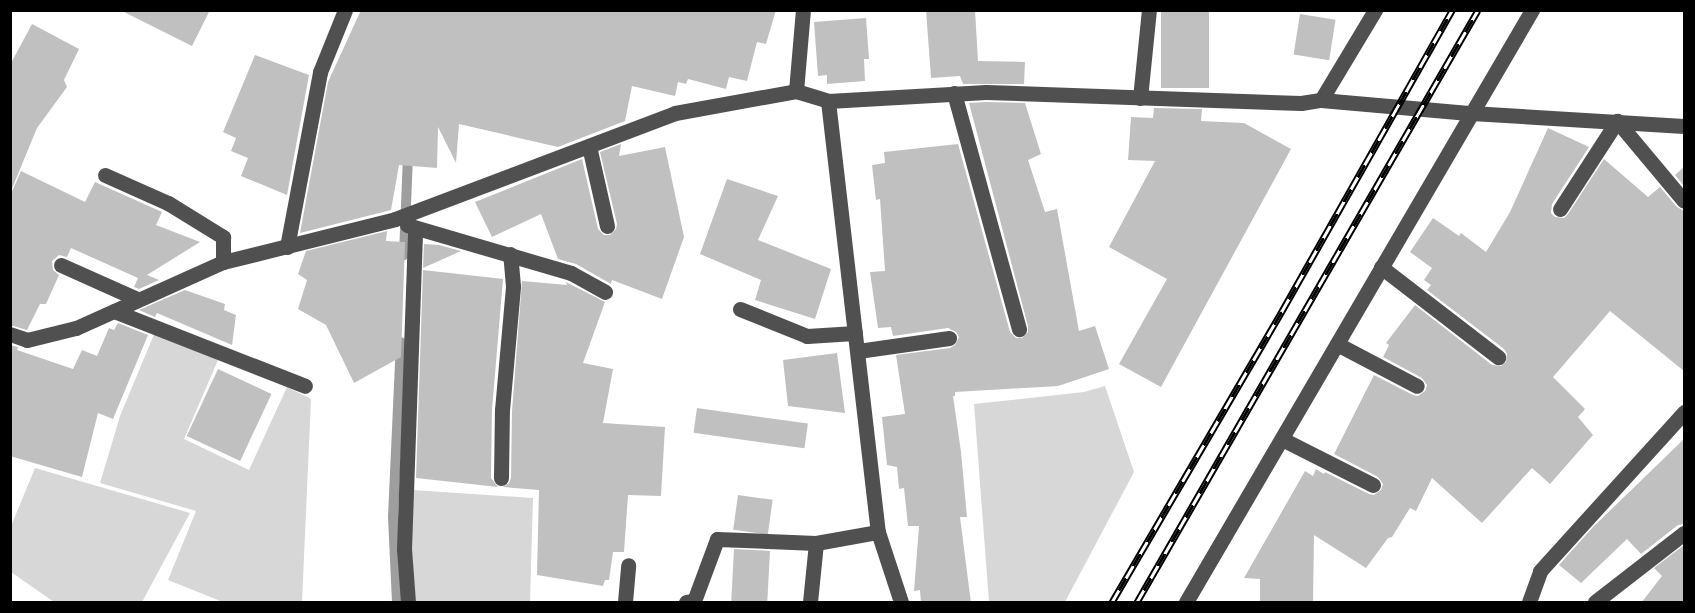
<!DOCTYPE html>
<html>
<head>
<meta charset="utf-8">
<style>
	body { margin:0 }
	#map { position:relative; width:1695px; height:613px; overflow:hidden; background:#fff; font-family:Manrope,sans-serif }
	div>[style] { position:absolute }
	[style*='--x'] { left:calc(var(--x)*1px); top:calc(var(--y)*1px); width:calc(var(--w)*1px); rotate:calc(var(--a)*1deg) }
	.green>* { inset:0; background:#d7d7d7 }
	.stream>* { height:10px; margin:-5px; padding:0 5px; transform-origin:5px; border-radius:5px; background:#9e9e9e }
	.building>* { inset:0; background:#c0c0c0; transform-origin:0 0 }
	.minor>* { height:15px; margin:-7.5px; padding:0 7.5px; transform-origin:7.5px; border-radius:7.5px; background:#505050 }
	.rail>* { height:7px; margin-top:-3.5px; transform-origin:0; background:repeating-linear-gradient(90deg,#fff 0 14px,#000 0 28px); box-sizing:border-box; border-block:2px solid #000 }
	span { translate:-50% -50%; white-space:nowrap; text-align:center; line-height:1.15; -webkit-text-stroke:6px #fff; paint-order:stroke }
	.frame { position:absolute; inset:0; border:12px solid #000; pointer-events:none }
</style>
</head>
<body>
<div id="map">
	<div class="green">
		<div style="clip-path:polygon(155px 332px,218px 360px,184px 439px,249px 470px,287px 387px,311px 399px,302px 602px,223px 602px,168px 580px,196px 511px,100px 483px,120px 416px)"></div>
		<div style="clip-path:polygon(1105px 386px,1134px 472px,1065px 602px,989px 602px,974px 404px,1084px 392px)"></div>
		<div style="clip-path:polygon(35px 468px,190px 513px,142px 602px,54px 602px,11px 572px,11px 526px)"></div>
		<div style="clip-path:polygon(412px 490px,533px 498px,530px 602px,412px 602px,408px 544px)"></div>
	</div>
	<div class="stream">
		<div style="--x:404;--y:255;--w:101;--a:-87.7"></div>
		<div style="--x:397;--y:602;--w:85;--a:-92.7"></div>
		<div style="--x:393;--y:517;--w:175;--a:-87.4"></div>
	</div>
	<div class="building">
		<div style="clip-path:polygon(120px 10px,210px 10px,192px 46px)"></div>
		<div style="clip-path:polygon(361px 10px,776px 10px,766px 44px,757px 42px,747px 81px,729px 77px,726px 89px,688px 79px,686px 84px,678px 82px,675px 96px,632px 86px,625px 121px,558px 147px,459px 124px,456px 163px,438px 127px,437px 168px,399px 165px,391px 210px,300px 233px,328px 82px)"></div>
		<div style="clip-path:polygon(926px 10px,975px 10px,978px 61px,1025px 62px,1024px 84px,963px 84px,960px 76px,931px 78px)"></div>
		<div style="left:1161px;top:10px;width:48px;height:78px"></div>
		<div style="left:1300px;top:14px;width:36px;height:41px;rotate:9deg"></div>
		<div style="clip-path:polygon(866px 18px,869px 59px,864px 59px,865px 81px,827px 84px,827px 75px,818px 76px,814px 22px)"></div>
		<div style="clip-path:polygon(32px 24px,79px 49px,64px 80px,67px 87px,37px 128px,11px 191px,10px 65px)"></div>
		<div style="clip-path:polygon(255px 55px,309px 75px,287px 195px,241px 176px,248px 158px,231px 151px,236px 138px,223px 132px)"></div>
		<div style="clip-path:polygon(986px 102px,1025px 103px,1041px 154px,1028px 160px,1045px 212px,1057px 209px,1079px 331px,1095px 326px,1109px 369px,1058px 386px,955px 392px,955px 396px,953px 396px,961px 452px,967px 517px,960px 517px,971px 603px,921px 603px,920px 590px,914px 591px,919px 526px,908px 526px,904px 488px,899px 489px,897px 467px,887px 465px,882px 417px,905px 414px,896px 355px,950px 348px,955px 345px,959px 337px,956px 332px,948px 328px,893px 336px,891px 327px,878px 328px,870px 272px,885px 271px,880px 199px,876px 200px,872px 165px,885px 163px,884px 152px,958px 144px,1010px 332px,1016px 338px,1022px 338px,1028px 332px,1028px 326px,969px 103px)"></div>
		<div style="clip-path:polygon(1154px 108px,1202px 109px,1201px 121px,1244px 123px,1291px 149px,1161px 387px,1119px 364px,1167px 279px,1109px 247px,1155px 161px,1128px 160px,1131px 117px,1153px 118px)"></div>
		<div style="clip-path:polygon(1548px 128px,1589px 147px,1552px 204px,1551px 213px,1555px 217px,1564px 218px,1568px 214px,1604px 159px,1648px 197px,1660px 187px,1677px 207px,1684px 211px,1684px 371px,1610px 311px,1553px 377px,1585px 409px,1578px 417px,1593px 435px,1550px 484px,1532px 468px,1482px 523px,1432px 478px,1416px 511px,1410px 508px,1392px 537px,1388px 538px,1366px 568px,1314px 535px,1313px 603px,1260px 603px,1260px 579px,1244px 578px,1305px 471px,1313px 476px,1316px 469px,1324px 474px,1325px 472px,1369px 494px,1374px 495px,1381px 490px,1383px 484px,1378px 477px,1334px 454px,1374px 375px,1413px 395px,1418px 396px,1425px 391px,1427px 385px,1422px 378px,1383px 357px,1389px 345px,1386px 343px,1415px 305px,1492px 365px,1501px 366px,1506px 362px,1507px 354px,1504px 349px,1427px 290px,1431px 285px,1424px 280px,1432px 268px,1410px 252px,1433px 218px,1459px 236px,1461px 233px,1486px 252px,1510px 212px)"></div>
		<div style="clip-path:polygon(621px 144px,619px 156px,665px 147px,684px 237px,662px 299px,612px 280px,611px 284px,576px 264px,558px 259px,541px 214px,492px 237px,475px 202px,582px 159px,598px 229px,604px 235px,610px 235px,616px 229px,617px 224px,600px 152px)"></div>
		<div style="clip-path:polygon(1684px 167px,1684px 186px,1675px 175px)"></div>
		<div style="clip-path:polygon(21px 171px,85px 202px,95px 182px,162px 212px,156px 225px,200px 242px,147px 275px,159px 280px,139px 289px,134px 287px,138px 278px,71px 248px,67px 257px,59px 255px,52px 261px,53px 270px,59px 275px,46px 304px,40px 304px,27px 330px,10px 325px,10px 196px)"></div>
		<div style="clip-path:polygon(727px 179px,778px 196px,758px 240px,831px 269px,815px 319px,755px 300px,761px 280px,700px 254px)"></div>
		<div style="clip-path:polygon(387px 231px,386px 241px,405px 242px,401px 357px,354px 383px,326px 325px,298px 309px,307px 280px,298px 274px,306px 251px)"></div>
		<div style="clip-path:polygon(424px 244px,439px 245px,461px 251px,423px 268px)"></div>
		<div style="clip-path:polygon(423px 270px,503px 279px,492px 410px,491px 478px,498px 487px,416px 478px)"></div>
		<div style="clip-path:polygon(522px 281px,567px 285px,566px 282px,605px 302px,583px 363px,613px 369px,603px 423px,665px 427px,661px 496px,628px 495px,624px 552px,613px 552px,609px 580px,605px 580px,603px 586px,537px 575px,539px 490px,503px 487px,509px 483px,511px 478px,512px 411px)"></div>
		<div style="clip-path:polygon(185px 290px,225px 304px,224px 310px,236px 315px,232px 345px,157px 313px,155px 317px,139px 310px)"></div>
		<div style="clip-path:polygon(118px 323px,148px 335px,113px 419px,98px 413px,82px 477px,10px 456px,10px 345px,18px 347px,17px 350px,73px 369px,82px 350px,97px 356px,109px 328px,114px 330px)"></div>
		<div style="clip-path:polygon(837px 353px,845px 413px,788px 406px,783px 360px)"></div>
		<div style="left:218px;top:369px;width:59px;height:74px;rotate:25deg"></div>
		<div style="left:697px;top:408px;width:112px;height:25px;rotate:8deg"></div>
		<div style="clip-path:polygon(1684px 439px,1684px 524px,1678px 525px,1641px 554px,1627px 539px,1581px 583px,1559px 565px,1593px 527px)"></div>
		<div style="left:738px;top:495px;width:35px;height:35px;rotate:8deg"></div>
		<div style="clip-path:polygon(1684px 545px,1684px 603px,1641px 603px,1662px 576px,1654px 568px)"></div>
		<div style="left:734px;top:549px;width:36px;height:54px;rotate:3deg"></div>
	</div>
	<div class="minor">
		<div style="--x:796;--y:91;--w:81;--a:-85.1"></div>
		<div style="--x:954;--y:93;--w:245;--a:74.6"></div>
		<div style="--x:1140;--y:98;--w:88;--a:-84.2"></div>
		<div style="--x:1321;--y:100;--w:105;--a:-59"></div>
		<div style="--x:828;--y:101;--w:434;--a:83.4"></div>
		<div style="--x:878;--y:532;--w:74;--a:71.8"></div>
		<div style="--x:589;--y:146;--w:82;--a:77.3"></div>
		<div style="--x:105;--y:175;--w:69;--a:24"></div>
		<div style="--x:168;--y:203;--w:65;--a:31.7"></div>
		<div style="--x:223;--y:237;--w:25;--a:90"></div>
		<div style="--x:1560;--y:209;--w:105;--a:-57.1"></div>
		<div style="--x:1617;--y:121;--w:104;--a:50.1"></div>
		<div style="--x:407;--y:225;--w:171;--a:16.3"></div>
		<div style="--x:571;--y:273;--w:39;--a:29"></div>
		<div style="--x:287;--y:247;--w:178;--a:-79.3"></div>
		<div style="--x:320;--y:72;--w:67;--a:-68"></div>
		<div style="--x:61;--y:265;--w:83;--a:24.1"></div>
		<div style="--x:1381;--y:267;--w:148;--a:37.6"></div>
		<div style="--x:740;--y:309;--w:72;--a:21.9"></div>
		<div style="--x:807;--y:336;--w:48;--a:-3.6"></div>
		<div style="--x:114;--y:311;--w:205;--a:21.4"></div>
		<div style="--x:10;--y:334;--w:18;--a:19"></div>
		<div style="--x:27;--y:340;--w:50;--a:-13.8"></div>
		<div style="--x:76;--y:328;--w:161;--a:-24.2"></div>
		<div style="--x:223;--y:262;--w:177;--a:-14"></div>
		<div style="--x:395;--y:219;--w:299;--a:-20.7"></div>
		<div style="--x:675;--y:113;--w:123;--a:-10.3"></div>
		<div style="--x:796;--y:91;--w:34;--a:17"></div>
		<div style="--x:828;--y:101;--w:158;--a:-3.3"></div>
		<div style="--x:986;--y:92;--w:315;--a:2"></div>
		<div style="--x:1301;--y:103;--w:20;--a:-9"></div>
		<div style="--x:1321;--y:100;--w:151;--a:5"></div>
		<div style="--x:1471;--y:113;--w:213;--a:3.5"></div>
		<div style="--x:1337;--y:344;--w:90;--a:27.7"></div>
		<div style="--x:858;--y:351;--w:92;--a:-8.1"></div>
		<div style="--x:1282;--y:439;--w:102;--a:26.8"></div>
		<div style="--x:501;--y:478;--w:68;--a:-89.2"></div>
		<div style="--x:502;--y:410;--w:124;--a:-84.9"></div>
		<div style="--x:513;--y:286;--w:32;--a:-95"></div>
		<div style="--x:408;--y:602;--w:53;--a:-94.3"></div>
		<div style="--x:404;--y:549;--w:321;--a:-88"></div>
		<div style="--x:625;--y:602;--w:37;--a:-85"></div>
		<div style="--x:686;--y:602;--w:8;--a:-7"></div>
		<div style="--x:694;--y:601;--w:66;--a:-69.6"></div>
		<div style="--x:717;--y:539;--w:99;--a:2.3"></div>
		<div style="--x:816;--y:543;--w:63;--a:-10.1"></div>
		<div style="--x:810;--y:602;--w:59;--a:-84.2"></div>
		<div style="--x:1186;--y:602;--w:686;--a:-59.7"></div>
		<div style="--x:1529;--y:602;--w:33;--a:-70"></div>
		<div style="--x:1540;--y:571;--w:215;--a:-47.8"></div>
		<div style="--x:1595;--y:602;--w:113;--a:-37.8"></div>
	</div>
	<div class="rail">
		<div style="--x:1112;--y:602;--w:337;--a:-59.7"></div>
		<div style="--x:1282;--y:311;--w:346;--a:-60.5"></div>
		<div style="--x:1137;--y:602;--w:683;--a:-60.06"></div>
	</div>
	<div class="frame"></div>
</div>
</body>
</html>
